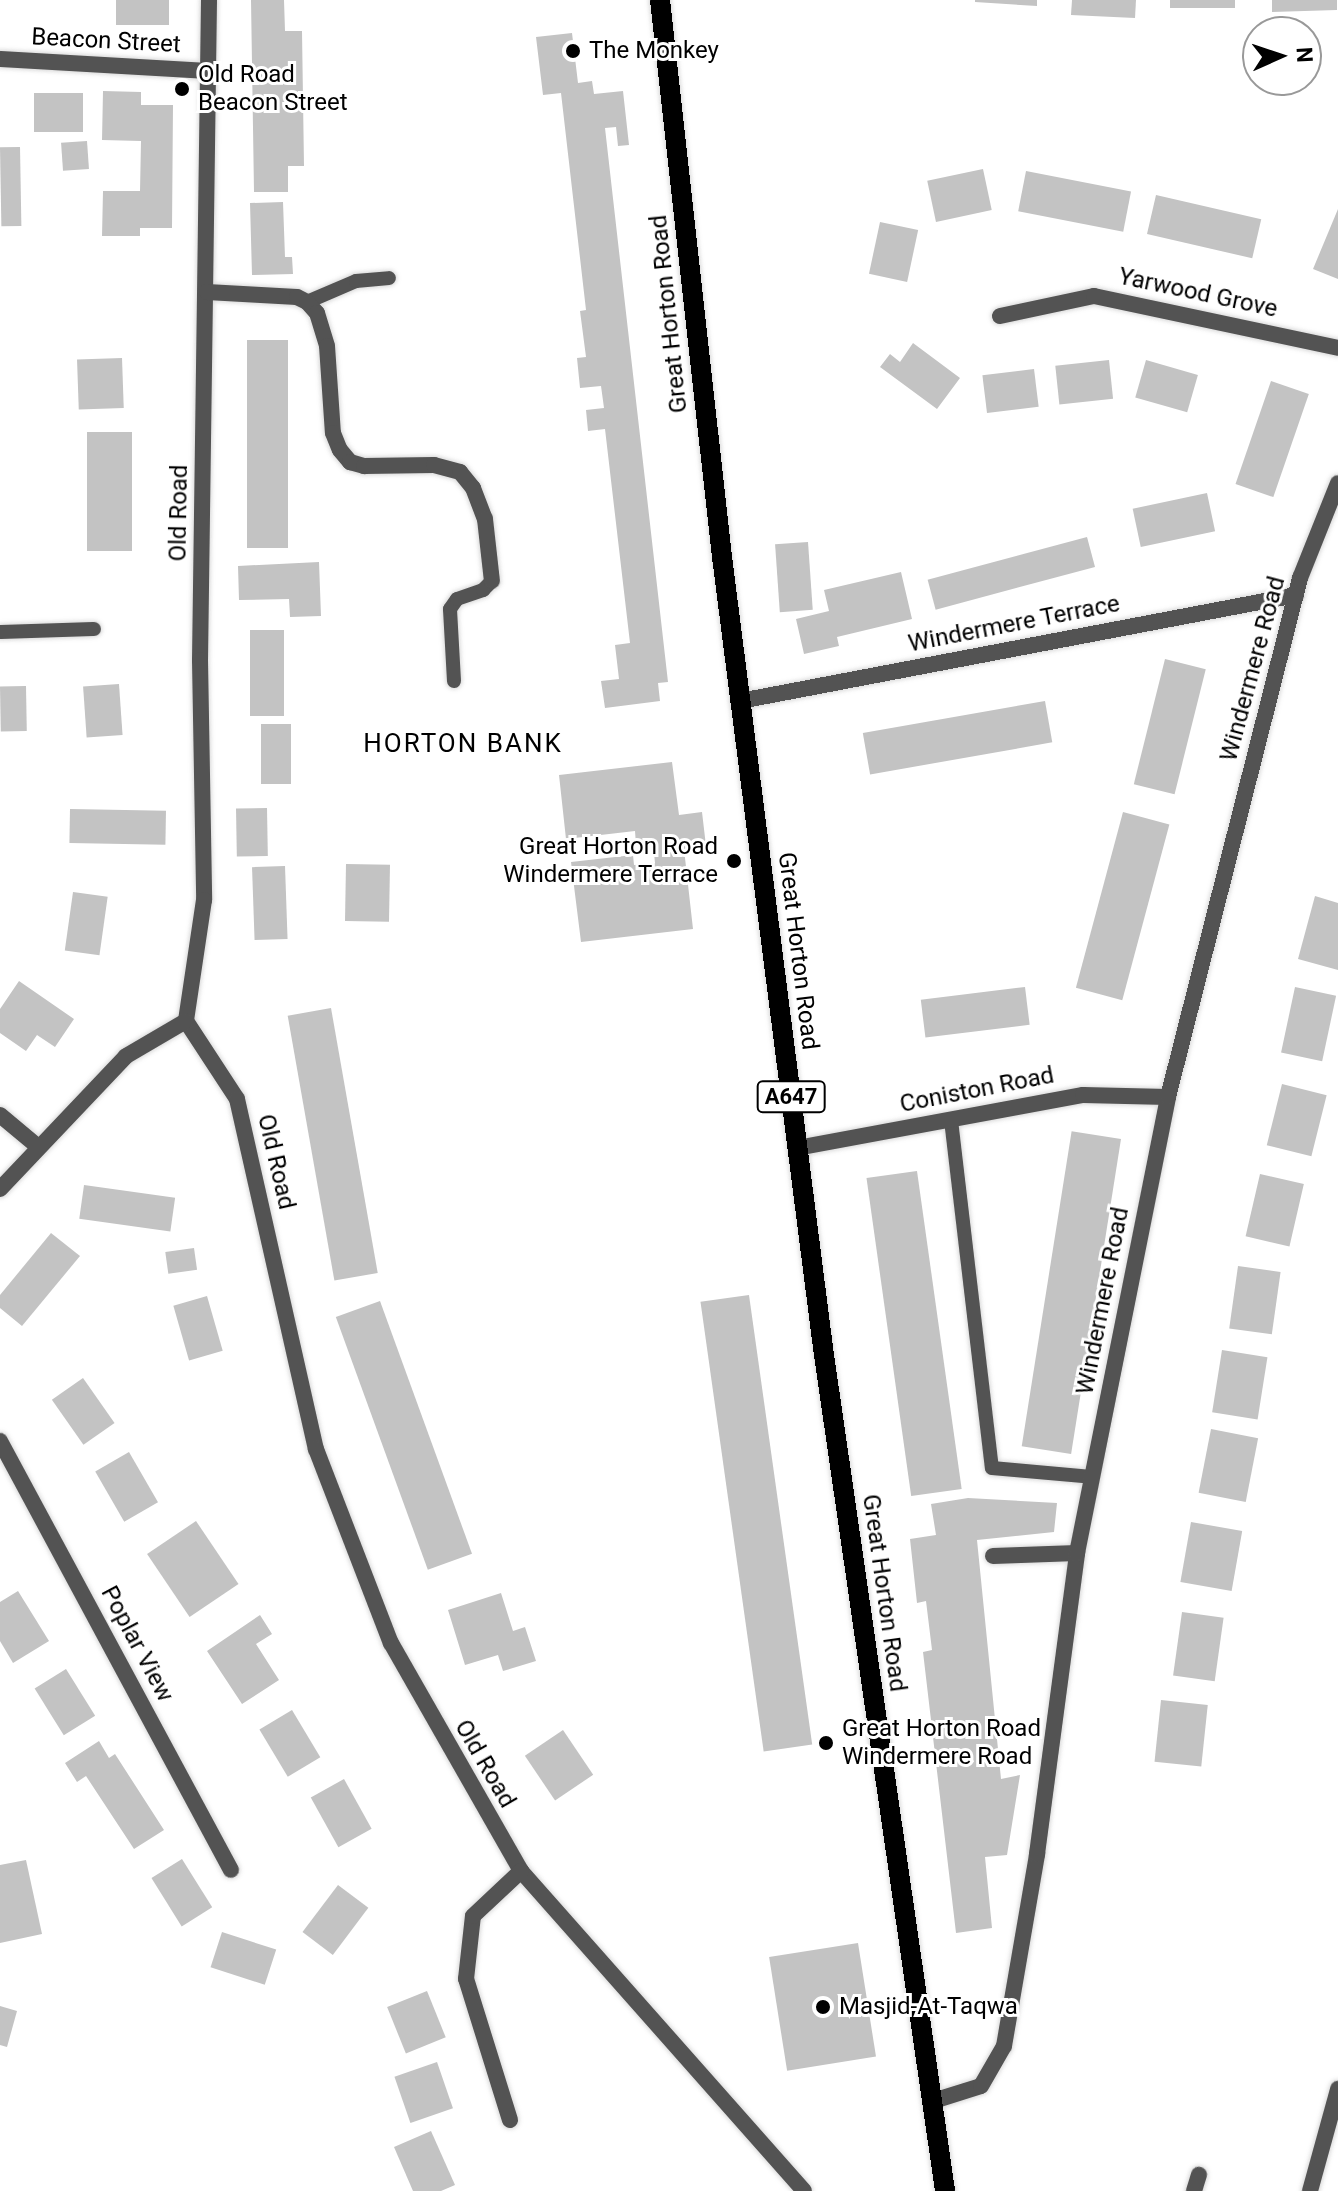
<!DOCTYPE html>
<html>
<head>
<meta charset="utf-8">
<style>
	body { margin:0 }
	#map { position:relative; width:1338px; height:2191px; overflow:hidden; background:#fff; font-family:Roboto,sans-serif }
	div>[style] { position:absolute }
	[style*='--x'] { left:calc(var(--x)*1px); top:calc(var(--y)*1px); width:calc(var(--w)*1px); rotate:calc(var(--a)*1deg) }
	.building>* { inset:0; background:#c3c3c3; transform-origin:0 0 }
	.roads { filter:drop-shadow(0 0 2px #dbdbdb) drop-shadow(0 0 2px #dbdbdb) }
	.service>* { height:14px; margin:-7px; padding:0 7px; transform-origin:7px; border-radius:7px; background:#535353 }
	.minor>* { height:16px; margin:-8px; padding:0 8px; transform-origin:8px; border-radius:8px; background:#535353 }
	.primary>* { height:20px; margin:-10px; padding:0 10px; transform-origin:10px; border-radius:10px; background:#000 }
	.dots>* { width:22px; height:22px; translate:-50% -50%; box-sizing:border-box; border:4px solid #fff; border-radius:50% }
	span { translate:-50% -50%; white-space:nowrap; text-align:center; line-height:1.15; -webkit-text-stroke:6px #fff; paint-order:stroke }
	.shield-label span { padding:2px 6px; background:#fff; border:2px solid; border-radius:6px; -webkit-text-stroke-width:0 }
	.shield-label { font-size:22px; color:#000; font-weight:700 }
	.street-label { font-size:24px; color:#000 }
	.poi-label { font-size:24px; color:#000 }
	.left { translate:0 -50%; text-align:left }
	.right { translate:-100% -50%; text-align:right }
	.neighbourhood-label { font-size:26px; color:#000; letter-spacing:2px }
	.north { position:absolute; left:1242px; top:16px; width:80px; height:80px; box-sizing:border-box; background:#fff; border:2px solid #999; border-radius:50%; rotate:87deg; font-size:22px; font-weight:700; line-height:32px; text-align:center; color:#000 }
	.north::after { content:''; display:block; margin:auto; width:28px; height:36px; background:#000; clip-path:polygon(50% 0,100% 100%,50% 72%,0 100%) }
</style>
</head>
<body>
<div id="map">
	<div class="building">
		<div style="left:116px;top:0;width:53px;height:25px"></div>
		<div style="clip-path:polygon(251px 0,284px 0,285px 31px,302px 31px,304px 166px,288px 166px,288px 192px,254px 192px)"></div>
		<div style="clip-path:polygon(975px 0,1037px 0,1037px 6px,975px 2px)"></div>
		<div style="clip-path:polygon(1072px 0,1136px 0,1135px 18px,1071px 15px)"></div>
		<div style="left:1170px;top:0;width:65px;height:8px"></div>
		<div style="clip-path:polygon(1272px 0,1337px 0,1337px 10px,1272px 12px)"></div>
		<div style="clip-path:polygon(572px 33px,578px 83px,592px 81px,594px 94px,623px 91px,629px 145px,618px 146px,616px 127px,605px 128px,668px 682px,658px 683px,660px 701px,605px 708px,601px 681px,619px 679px,615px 645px,630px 643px,605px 429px,588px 431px,586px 410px,604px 408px,601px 386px,580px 388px,577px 358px,586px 357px,580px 311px,586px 310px,561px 93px,543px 95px,536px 37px)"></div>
		<div style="clip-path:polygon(103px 91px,141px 92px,141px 105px,173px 105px,172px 228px,140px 228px,140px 236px,102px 236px,103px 191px,140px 191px,141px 141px,102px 140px)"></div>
		<div style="left:34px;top:93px;width:49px;height:39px"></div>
		<div style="left:87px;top:141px;width:28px;height:26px;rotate:86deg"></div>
		<div style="left:20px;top:147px;width:79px;height:20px;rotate:89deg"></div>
		<div style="left:983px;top:169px;width:42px;height:57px;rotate:78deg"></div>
		<div style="left:1026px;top:171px;width:107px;height:41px;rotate:11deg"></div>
		<div style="left:1156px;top:195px;width:108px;height:40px;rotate:13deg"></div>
		<div style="clip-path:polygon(283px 202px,285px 257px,292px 257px,293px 274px,252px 275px,250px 203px)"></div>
		<div style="clip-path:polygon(1338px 209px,1338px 279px,1313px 269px)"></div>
		<div style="left:880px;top:222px;width:39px;height:53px;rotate:12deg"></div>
		<div style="left:247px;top:340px;width:41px;height:208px"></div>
		<div style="clip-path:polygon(913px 343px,960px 378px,937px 409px,880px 367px,890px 354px,900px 362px)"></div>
		<div style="left:122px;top:358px;width:50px;height:45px;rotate:88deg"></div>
		<div style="left:1109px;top:360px;width:39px;height:54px;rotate:84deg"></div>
		<div style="left:1146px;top:360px;width:54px;height:39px;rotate:16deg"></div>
		<div style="left:1034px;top:369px;width:38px;height:52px;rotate:83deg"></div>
		<div style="left:1271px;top:381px;width:40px;height:109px;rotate:19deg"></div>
		<div style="left:87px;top:432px;width:45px;height:119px"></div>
		<div style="left:1207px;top:493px;width:39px;height:76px;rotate:78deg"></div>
		<div style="left:1087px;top:537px;width:31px;height:165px;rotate:75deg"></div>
		<div style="left:808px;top:542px;width:68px;height:33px;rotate:86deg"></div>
		<div style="clip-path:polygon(319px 562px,321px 616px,290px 617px,289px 599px,239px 600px,238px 566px)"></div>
		<div style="clip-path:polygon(901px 572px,912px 619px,837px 637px,839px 646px,804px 654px,796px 619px,829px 611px,824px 590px)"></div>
		<div style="left:250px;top:630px;width:34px;height:86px"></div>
		<div style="left:1165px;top:659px;width:42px;height:129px;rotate:14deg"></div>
		<div style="left:119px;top:684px;width:51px;height:36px;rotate:86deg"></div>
		<div style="left:26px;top:686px;width:45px;height:26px;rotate:89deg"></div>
		<div style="left:1045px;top:701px;width:42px;height:185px;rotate:80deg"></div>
		<div style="left:261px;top:724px;width:30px;height:60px"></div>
		<div style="clip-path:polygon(672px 762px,679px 815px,702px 812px,706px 846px,684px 849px,693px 929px,581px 942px,571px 862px,633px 855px,634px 865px,655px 863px,653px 843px,636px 845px,635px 831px,566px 839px,559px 775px)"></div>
		<div style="left:267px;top:808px;width:48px;height:31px;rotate:89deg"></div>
		<div style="left:70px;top:809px;width:96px;height:34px;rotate:1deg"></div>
		<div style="left:1123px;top:812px;width:48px;height:182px;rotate:15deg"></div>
		<div style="left:346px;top:864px;width:44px;height:57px;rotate:1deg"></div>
		<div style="left:285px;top:866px;width:73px;height:33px;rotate:88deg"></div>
		<div style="left:73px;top:892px;width:35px;height:59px;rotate:8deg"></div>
		<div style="clip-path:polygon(1315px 896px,1338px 903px,1338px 970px,1298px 959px)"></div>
		<div style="clip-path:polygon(19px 981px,74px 1019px,55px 1047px,37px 1035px,26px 1051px,0 1033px,0 1009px)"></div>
		<div style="left:1025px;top:987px;width:38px;height:105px;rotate:83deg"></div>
		<div style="left:1295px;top:987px;width:42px;height:67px;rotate:12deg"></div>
		<div style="left:331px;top:1008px;width:269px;height:44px;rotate:80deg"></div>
		<div style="left:1282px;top:1084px;width:46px;height:63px;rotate:14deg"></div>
		<div style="left:1121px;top:1139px;width:319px;height:50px;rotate:99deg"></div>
		<div style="left:917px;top:1171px;width:321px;height:51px;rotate:82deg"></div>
		<div style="left:1260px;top:1174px;width:45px;height:64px;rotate:13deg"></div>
		<div style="left:84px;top:1185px;width:92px;height:34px;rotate:8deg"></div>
		<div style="clip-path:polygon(51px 1233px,80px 1256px,22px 1326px,0 1308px,0 1295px)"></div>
		<div style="left:194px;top:1248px;width:22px;height:29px;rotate:82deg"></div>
		<div style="left:1238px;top:1266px;width:43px;height:63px;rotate:8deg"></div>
		<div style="left:749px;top:1295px;width:454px;height:49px;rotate:82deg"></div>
		<div style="left:207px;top:1296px;width:57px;height:35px;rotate:74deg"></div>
		<div style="left:380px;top:1301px;width:269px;height:47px;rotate:70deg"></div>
		<div style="left:1222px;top:1350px;width:46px;height:63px;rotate:9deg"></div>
		<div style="left:83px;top:1378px;width:55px;height:38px;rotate:55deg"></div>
		<div style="left:1211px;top:1429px;width:48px;height:65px;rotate:11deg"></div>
		<div style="left:129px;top:1452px;width:58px;height:39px;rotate:60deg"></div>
		<div style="clip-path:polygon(968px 1498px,1057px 1503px,1054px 1532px,977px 1540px,1001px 1779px,1020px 1775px,1007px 1855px,985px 1857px,992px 1928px,956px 1933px,923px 1652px,932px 1650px,926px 1601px,917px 1603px,910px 1539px,936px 1535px,931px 1504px)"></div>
		<div style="left:196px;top:1521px;width:76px;height:59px;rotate:56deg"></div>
		<div style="left:1191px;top:1522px;width:52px;height:61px;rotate:10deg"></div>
		<div style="clip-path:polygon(18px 1591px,49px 1641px,13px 1663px,0 1641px,0 1602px)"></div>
		<div style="clip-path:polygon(501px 1593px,513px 1631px,525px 1627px,536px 1661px,503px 1671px,498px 1655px,465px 1665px,448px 1610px)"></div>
		<div style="left:1182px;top:1612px;width:42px;height:64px;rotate:8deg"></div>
		<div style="clip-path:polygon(260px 1615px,272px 1634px,256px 1644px,279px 1680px,242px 1704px,207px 1651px)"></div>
		<div style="left:66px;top:1669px;width:55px;height:37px;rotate:58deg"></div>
		<div style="left:1161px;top:1700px;width:47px;height:62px;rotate:6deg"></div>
		<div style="left:292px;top:1710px;width:55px;height:38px;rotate:59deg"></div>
		<div style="left:563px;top:1730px;width:54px;height:46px;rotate:56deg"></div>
		<div style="clip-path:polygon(99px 1741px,109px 1758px,115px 1754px,164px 1830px,134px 1849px,86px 1776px,77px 1782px,65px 1763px)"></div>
		<div style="left:344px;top:1779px;width:57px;height:38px;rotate:61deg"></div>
		<div style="left:182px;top:1859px;width:57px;height:36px;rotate:58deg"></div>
		<div style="clip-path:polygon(26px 1860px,42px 1934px,0 1943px,0 1865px)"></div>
		<div style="left:338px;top:1885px;width:38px;height:59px;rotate:37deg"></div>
		<div style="left:222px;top:1932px;width:57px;height:37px;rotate:18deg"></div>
		<div style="left:858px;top:1943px;width:115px;height:90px;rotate:81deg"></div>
		<div style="left:427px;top:1991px;width:50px;height:43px;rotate:68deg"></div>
		<div style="clip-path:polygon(0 2006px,17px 2011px,7px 2047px,0 2045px)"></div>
		<div style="left:437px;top:2062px;width:49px;height:45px;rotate:71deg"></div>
		<div style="clip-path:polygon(431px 2131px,455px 2185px,441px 2191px,413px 2191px,394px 2147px)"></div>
	</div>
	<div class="roads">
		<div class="service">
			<div style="--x:307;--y:302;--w:53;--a:-23.2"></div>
			<div style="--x:356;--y:281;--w:33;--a:-5"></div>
			<div style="--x:0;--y:632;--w:94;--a:-1.8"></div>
			<div style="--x:454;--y:681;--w:72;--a:-93.2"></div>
			<div style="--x:450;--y:609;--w:12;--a:-55"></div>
			<div style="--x:457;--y:599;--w:28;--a:-19"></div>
			<div style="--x:483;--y:590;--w:13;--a:-45"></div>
			<div style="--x:951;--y:1120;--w:350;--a:83.3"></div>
			<div style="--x:992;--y:1468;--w:100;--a:5.1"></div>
		</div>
		<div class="minor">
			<div style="--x:209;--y:0;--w:660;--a:90.78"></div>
			<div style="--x:200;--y:660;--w:240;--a:89"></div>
			<div style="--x:204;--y:900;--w:122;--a:98.5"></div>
			<div style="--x:186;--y:1021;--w:93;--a:56.8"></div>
			<div style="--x:237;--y:1099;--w:359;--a:77.3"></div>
			<div style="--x:316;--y:1449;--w:208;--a:68.9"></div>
			<div style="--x:391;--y:1643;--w:262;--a:60.3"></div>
			<div style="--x:521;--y:1871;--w:427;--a:48.5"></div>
			<div style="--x:0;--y:59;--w:209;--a:3.3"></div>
			<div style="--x:207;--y:292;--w:90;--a:3.2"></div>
			<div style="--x:297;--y:297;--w:11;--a:27"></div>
			<div style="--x:307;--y:302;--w:15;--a:48"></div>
			<div style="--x:317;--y:313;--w:34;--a:73"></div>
			<div style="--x:327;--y:346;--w:87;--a:86.1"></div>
			<div style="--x:333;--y:433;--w:18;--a:68"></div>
			<div style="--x:340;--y:450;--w:16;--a:50"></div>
			<div style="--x:350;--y:462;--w:15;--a:16"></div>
			<div style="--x:364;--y:466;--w:70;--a:-0.8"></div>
			<div style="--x:434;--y:465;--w:27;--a:15"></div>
			<div style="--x:460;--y:472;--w:21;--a:51"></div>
			<div style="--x:473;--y:488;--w:33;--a:69"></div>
			<div style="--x:485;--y:519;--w:62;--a:83.6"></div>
			<div style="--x:1000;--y:316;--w:96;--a:-12"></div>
			<div style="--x:1094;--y:296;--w:249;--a:12"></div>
			<div style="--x:740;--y:701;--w:566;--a:-10.79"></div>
			<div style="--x:0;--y:1115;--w:47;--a:39.8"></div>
			<div style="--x:797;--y:1148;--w:291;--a:-10.5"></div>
			<div style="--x:1083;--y:1095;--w:85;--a:1.3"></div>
			<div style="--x:0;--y:1189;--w:183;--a:-46.5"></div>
			<div style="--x:126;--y:1056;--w:69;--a:-30.3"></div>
			<div style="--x:0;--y:1441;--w:487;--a:61.7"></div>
			<div style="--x:993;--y:1556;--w:84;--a:-2"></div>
			<div style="--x:930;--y:2102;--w:53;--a:-17.4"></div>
			<div style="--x:981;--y:2086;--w:46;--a:-60.1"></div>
			<div style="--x:1004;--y:2046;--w:195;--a:-80.2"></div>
			<div style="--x:1037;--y:1854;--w:304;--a:-82.4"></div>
			<div style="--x:1077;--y:1553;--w:465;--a:-78.7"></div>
			<div style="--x:1168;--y:1097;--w:536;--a:-75.73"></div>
			<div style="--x:1300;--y:578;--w:102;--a:-68.2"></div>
			<div style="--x:510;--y:2120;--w:148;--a:-107.3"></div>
			<div style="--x:466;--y:1979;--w:63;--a:-83.7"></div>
			<div style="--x:473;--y:1916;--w:66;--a:-43.2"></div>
			<div style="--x:1194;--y:2191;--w:17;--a:-73"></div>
			<div style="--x:1310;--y:2191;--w:106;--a:-74.6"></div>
		</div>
		<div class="primary">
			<div style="--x:660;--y:0;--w:560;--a:83.65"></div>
			<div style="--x:722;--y:557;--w:804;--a:82.72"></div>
			<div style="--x:824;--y:1355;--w:845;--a:81.76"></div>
		</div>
	</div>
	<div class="dots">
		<div style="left:573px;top:51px;background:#000"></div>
		<div style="left:182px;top:89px;background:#000"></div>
		<div style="left:734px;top:861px;background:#000"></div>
		<div style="left:826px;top:1743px;background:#000"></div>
		<div style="left:823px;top:2007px;background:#000"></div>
	</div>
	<div class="shield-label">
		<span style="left:791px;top:1097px">A647</span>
	</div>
	<div class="street-label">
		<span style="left:106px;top:41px;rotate:3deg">Beacon Street</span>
		<span style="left:1198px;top:293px;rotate:12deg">Yarwood Grove</span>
		<span style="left:669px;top:314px;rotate:-96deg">Great Horton Road</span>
		<span style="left:179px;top:513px;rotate:-89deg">Old Road</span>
		<span style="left:1014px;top:624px;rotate:-11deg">Windermere Terrace</span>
		<span style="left:1253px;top:669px;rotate:-75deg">Windermere Road</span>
		<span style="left:798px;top:951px;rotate:83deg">Great Horton Road</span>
		<span style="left:977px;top:1090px;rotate:-11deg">Coniston Road</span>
		<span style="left:276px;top:1162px;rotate:77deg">Old Road</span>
		<span style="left:1103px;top:1301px;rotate:-79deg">Windermere Road</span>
		<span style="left:884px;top:1593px;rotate:82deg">Great Horton Road</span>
		<span style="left:137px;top:1644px;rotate:62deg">Poplar View</span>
		<span style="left:485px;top:1764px;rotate:60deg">Old Road</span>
	</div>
	<div class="poi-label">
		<span class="left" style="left:589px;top:51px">The Monkey</span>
		<span class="left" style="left:198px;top:89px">Old Road<br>Beacon Street</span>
		<span class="right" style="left:718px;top:861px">Great Horton Road<br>Windermere Terrace</span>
		<span class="left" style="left:842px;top:1743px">Great Horton Road<br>Windermere Road</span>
		<span class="left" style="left:839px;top:2007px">Masjid-At-Taqwa</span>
	</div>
	<div class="neighbourhood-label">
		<span style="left:463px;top:744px">HORTON BANK</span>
	</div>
	<div class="north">N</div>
</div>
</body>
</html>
